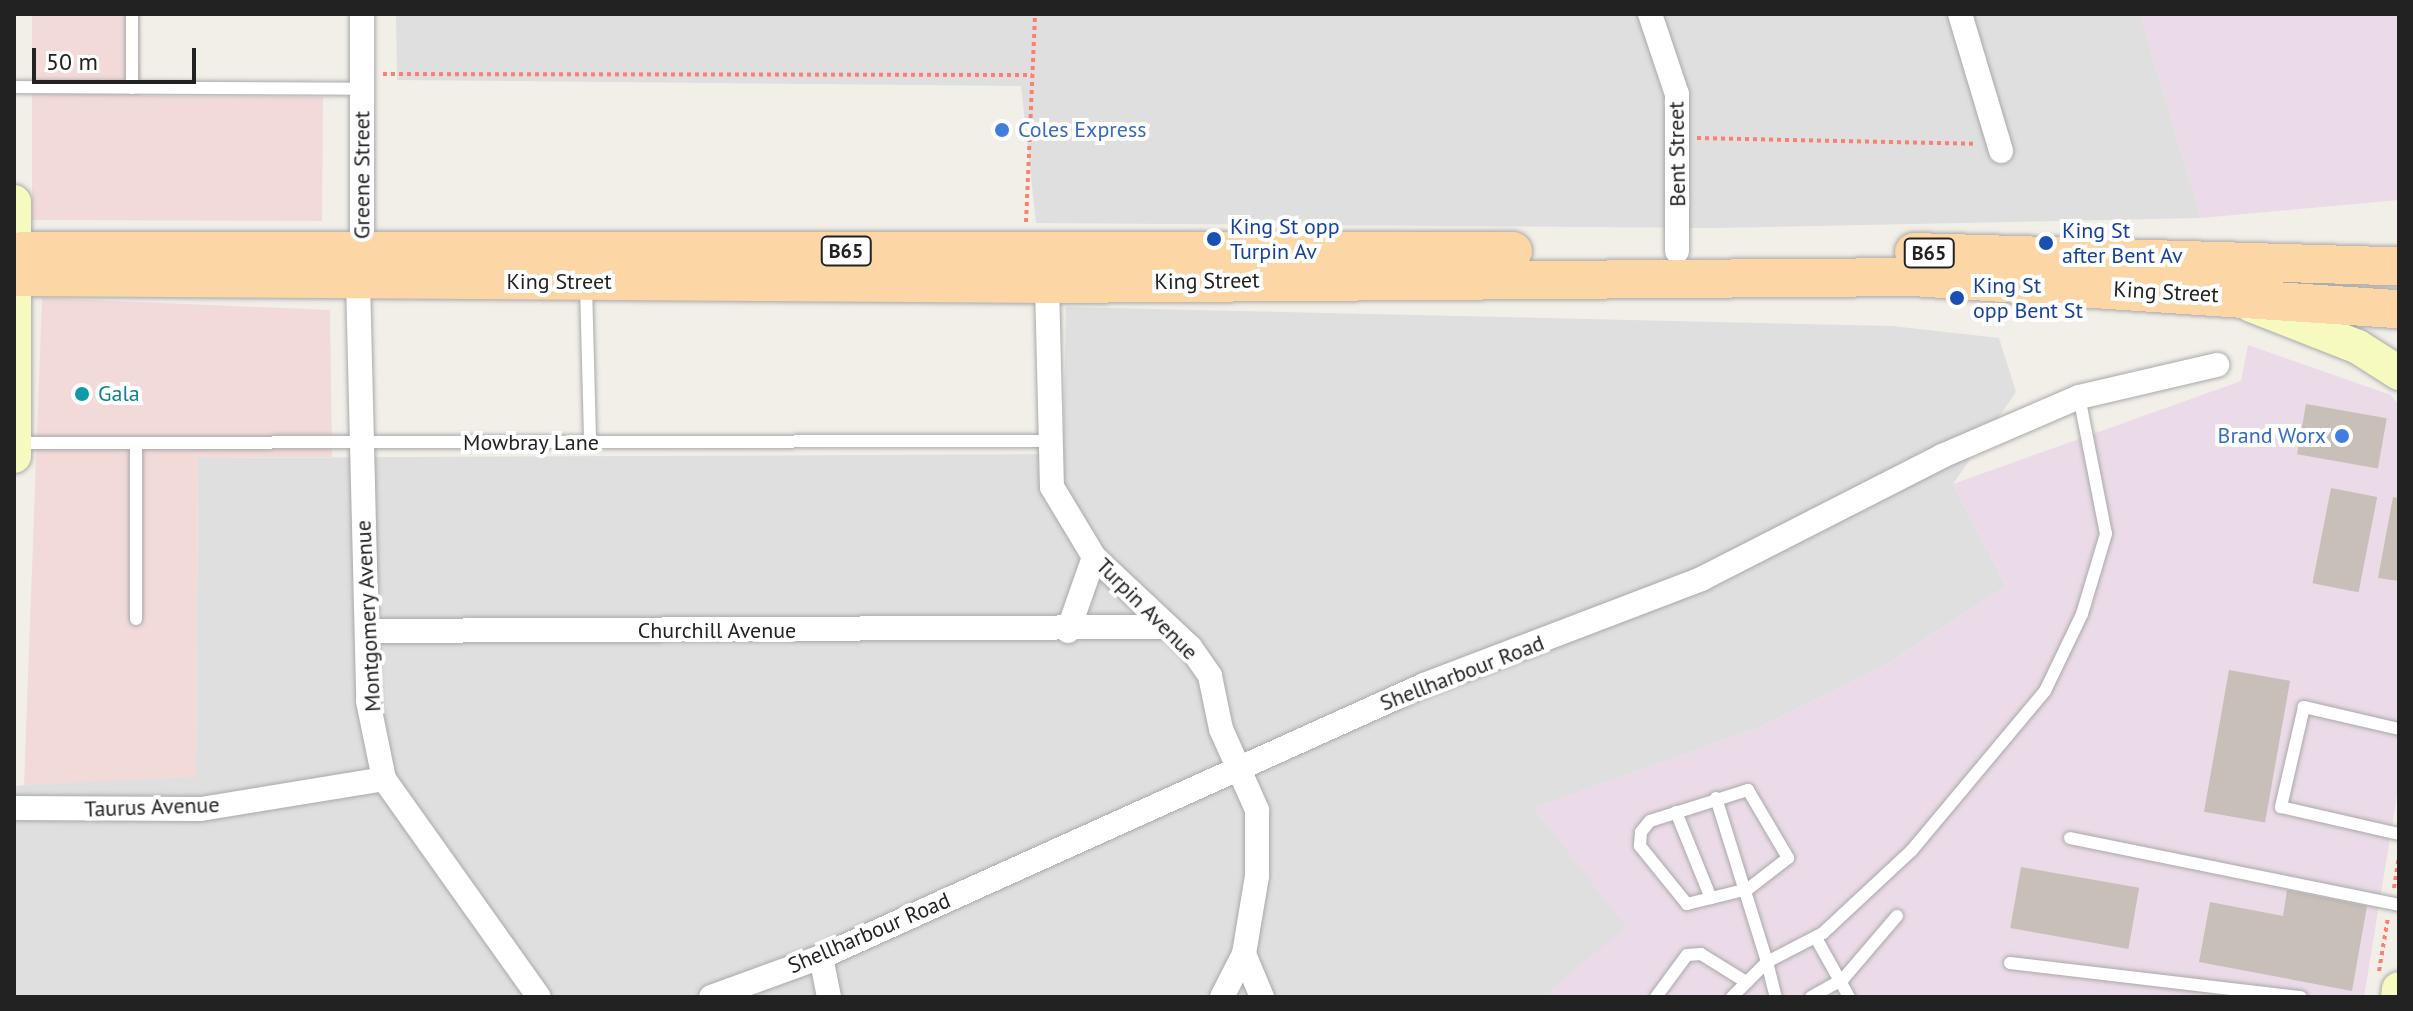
<!DOCTYPE html>
<html>
<head>
<meta charset="utf-8">
<style>
	body { margin:0 }
	#map { position:relative; width:2413px; height:1011px; overflow:hidden; background:#f2efe9; font-family:"PT Sans",sans-serif }
	div>[style] { position:absolute }
	[style*='--x'] { left:calc(var(--x)*1px); top:calc(var(--y)*1px); width:calc(var(--w)*1px); rotate:calc(var(--a)*1deg) }
	.residential>* { inset:0; background:#e0dfdf }
	.commercial>* { inset:0; background:#f2dad9 }
	.industrial>* { inset:0; background:#ebdbe8 }
	.building>* { inset:0; background:#c7bfb8; transform-origin:0 0 }
	.path>* { height:4px; margin-top:-2px; transform-origin:0; background:repeating-linear-gradient(90deg,#fa8072 0 4px,transparent 0 8px) }
	.roads { filter:drop-shadow(0 0 2px #a9a9a9) drop-shadow(0 0 2px #a9a9a9) }
	.service>* { height:12px; margin:-6px; padding:0 6px; transform-origin:6px; border-radius:6px; background:#fff }
	.minor>* { height:24px; margin:-12px; padding:0 12px; transform-origin:12px; border-radius:12px; background:#fff }
	.secondary>* { height:34px; margin:-17px; padding:0 17px; transform-origin:17px; border-radius:17px; background:#f7fabf }
	.primary>* { height:38px; margin:-19px; padding:0 19px; transform-origin:19px; border-radius:19px; background:#fcd6a4 }
	.dots>* { width:22px; height:22px; translate:-50% -50%; box-sizing:border-box; border:4px solid #fff; border-radius:50% }
	span { translate:-50% -50%; white-space:nowrap; text-align:center; line-height:1.15; -webkit-text-stroke:8px #fff; paint-order:stroke }
	.shield-label span { padding:2px 6px; background:#fff; border:2px solid; border-radius:6px; -webkit-text-stroke-width:0 }
	.shield-label { font-size:20px; color:#222; font-weight:700 }
	.shop-label { font-size:22px; color:#366cbe }
	.left { translate:0 -50%; text-align:left }
	.right { translate:-100% -50%; text-align:right }
	.street-label { font-size:22px; color:#222 }
	.transit-label { font-size:22px; color:#164399 }
	.culture-label { font-size:22px; color:#0d838f }
	.frame { position:absolute; inset:0; border:16px solid #222; pointer-events:none }
	.scale { position:absolute; left:32px; top:48px; width:164px; height:36px; box-sizing:border-box; border:4px solid #222; border-top:0; padding-left:10px; font-size:24px; line-height:28px; white-space:nowrap; color:#222; -webkit-text-stroke:6px #fff; paint-order:stroke }
</style>
</head>
<body>
<div id="map">
	<div class="residential">
		<div style="clip-path:polygon(396px 14px,2140px 14px,2201px 218px,1714px 228px,1036px 223px,1021px 86px,397px 80px)"></div>
		<div style="clip-path:polygon(1066px 307px,1892px 326px,1999px 338px,2016px 392px,1953px 484px,2006px 586px,1879px 669px,1760px 727px,1534px 808px,1627px 927px,1543px 997px,14px 997px,14px 786px,196px 770px,198px 458px,1063px 454px)"></div>
	</div>
	<div class="commercial">
		<div style="clip-path:polygon(32px 14px,140px 14px,141px 96px,323px 97px,322px 221px,32px 220px)"></div>
		<div style="clip-path:polygon(42px 298px,330px 310px,332px 457px,198px 458px,196px 777px,24px 785px)"></div>
	</div>
	<div class="industrial">
		<div style="clip-path:polygon(2140px 14px,2399px 14px,2399px 200px,2201px 218px)"></div>
		<div style="clip-path:polygon(2248px 345px,2391px 395px,2399px 405px,2399px 783px,2364px 997px,1543px 997px,1626px 927px,1534px 808px,1760px 727px,1879px 669px,2006px 586px,1953px 484px,2241px 381px)"></div>
	</div>
	<div class="building">
		<div style="left:2306px;top:404px;width:82px;height:51px;rotate:10deg"></div>
		<div style="left:2331px;top:488px;width:47px;height:97px;rotate:11deg"></div>
		<div style="clip-path:polygon(2393px 497px,2399px 498px,2399px 581px,2378px 578px)"></div>
		<div style="left:2229px;top:670px;width:62px;height:144px;rotate:10deg"></div>
		<div style="left:2021px;top:867px;width:120px;height:62px;rotate:10deg"></div>
		<div style="clip-path:polygon(2287px 890px,2367px 906px,2352px 991px,2199px 962px,2210px 902px,2283px 916px)"></div>
	</div>
	<div class="path">
		<div style="--x:383;--y:74;--w:649;--a:0.09"></div>
		<div style="--x:1697;--y:138;--w:278;--a:1.2"></div>
		<div style="--x:1026;--y:222;--w:208;--a:-87.5"></div>
		<div style="--x:2394;--y:888;--w:30;--a:-81"></div>
		<div style="--x:2379;--y:971;--w:55;--a:-80.5"></div>
	</div>
	<div class="roads">
		<div class="service">
			<div style="--x:14;--y:87;--w:349;--a:0.3"></div>
			<div style="--x:132;--y:88;--w:74;--a:-90"></div>
			<div style="--x:586;--y:285;--w:158;--a:88.5"></div>
			<div style="--x:18;--y:443;--w:1029;--a:-0.11"></div>
			<div style="--x:136;--y:619;--w:176;--a:-90"></div>
			<div style="--x:2399;--y:729;--w:98;--a:-167"></div>
			<div style="--x:2304;--y:707;--w:103;--a:103"></div>
			<div style="--x:2281;--y:807;--w:121;--a:12.9"></div>
			<div style="--x:1748;--y:790;--w:79;--a:59.5"></div>
			<div style="--x:1788;--y:858;--w:51;--a:142.2"></div>
			<div style="--x:1748;--y:889;--w:63;--a:166.2"></div>
			<div style="--x:1687;--y:904;--w:75;--a:-129"></div>
			<div style="--x:1640;--y:846;--w:14;--a:-86"></div>
			<div style="--x:1641;--y:832;--w:14;--a:-51"></div>
			<div style="--x:1650;--y:821;--w:103;--a:-17.6"></div>
			<div style="--x:1716;--y:798;--w:172;--a:72.7"></div>
			<div style="--x:1767;--y:962;--w:63;--a:-27.4"></div>
			<div style="--x:1823;--y:933;--w:122;--a:-43"></div>
			<div style="--x:1912;--y:850;--w:207;--a:-50.1"></div>
			<div style="--x:2045;--y:691;--w:85;--a:-64.3"></div>
			<div style="--x:2082;--y:614;--w:84;--a:-73.3"></div>
			<div style="--x:2106;--y:534;--w:140;--a:-101.1"></div>
			<div style="--x:1676;--y:812;--w:93;--a:67.9"></div>
			<div style="--x:2070;--y:838;--w:336;--a:11.5"></div>
			<div style="--x:1816;--y:938;--w:68;--a:60.8"></div>
			<div style="--x:1767;--y:962;--w:36;--a:76"></div>
			<div style="--x:2010;--y:963;--w:293;--a:6.7"></div>
			<div style="--x:1656;--y:997;--w:52;--a:-53.6"></div>
			<div style="--x:1687;--y:955;--w:14;--a:-4"></div>
			<div style="--x:1701;--y:954;--w:49;--a:31.8"></div>
			<div style="--x:1732;--y:997;--w:49;--a:-45"></div>
			<div style="--x:1811;--y:997;--w:37;--a:-29"></div>
			<div style="--x:1843;--y:979;--w:83;--a:-49.4"></div>
		</div>
		<div class="minor">
			<div style="--x:362;--y:14;--w:232;--a:90"></div>
			<div style="--x:362;--y:246;--w:16;--a:47"></div>
			<div style="--x:1650;--y:14;--w:84;--a:71.4"></div>
			<div style="--x:1677;--y:94;--w:157;--a:90"></div>
			<div style="--x:1960;--y:14;--w:143;--a:73.3"></div>
			<div style="--x:1040;--y:276;--w:11;--a:49"></div>
			<div style="--x:1047;--y:284;--w:203;--a:88.6"></div>
			<div style="--x:1052;--y:487;--w:82;--a:59"></div>
			<div style="--x:1094;--y:557;--w:132;--a:43.2"></div>
			<div style="--x:1190;--y:647;--w:35;--a:55"></div>
			<div style="--x:1210;--y:676;--w:54;--a:78.3"></div>
			<div style="--x:1221;--y:729;--w:89;--a:66"></div>
			<div style="--x:1257;--y:810;--w:66;--a:90"></div>
			<div style="--x:1257;--y:876;--w:79;--a:99.5"></div>
			<div style="--x:1244;--y:954;--w:48;--a:117.1"></div>
			<div style="--x:358;--y:280;--w:421;--a:88.6"></div>
			<div style="--x:368;--y:701;--w:80;--a:78.4"></div>
			<div style="--x:384;--y:779;--w:267;--a:54.6"></div>
			<div style="--x:367;--y:631;--w:798;--a:-0.29"></div>
			<div style="--x:1068;--y:631;--w:78;--a:-70.6"></div>
			<div style="--x:14;--y:808;--w:187;--a:0.3"></div>
			<div style="--x:201;--y:809;--w:185;--a:-9.3"></div>
			<div style="--x:1244;--y:954;--w:47;--a:67.3"></div>
			<div style="--x:821;--y:957;--w:41;--a:78.7"></div>
			<div style="--x:711;--y:997;--w:117;--a:-20"></div>
			<div style="--x:821;--y:957;--w:662;--a:-24.28"></div>
			<div style="--x:1424;--y:685;--w:297;--a:-20.9"></div>
			<div style="--x:1701;--y:579;--w:271;--a:-27"></div>
			<div style="--x:1942;--y:456;--w:149;--a:-23.3"></div>
			<div style="--x:2079;--y:397;--w:142;--a:-13.1"></div>
		</div>
		<div class="secondary">
			<div style="--x:14;--y:202;--w:254;--a:90"></div>
			<div style="--x:2251;--y:305;--w:115;--a:21.4"></div>
			<div style="--x:2358;--y:347;--w:49;--a:32.4"></div>
			<div style="--x:2398;--y:997;--w:8;--a:-83"></div>
		</div>
		<div class="primary">
			<div style="--x:22;--y:251;--w:1491;--a:0"></div>
			<div style="--x:1914;--y:252;--w:485;--a:1.7"></div>
			<div style="--x:14;--y:277;--w:1033;--a:0.39"></div>
			<div style="--x:1047;--y:284;--w:866;--a:-0.46"></div>
			<div style="--x:1913;--y:277;--w:487;--a:3.8"></div>
		</div>
	</div>
	<div class="dots">
		<div style="left:1002px;top:130px;background:#3f7fe0"></div>
		<div style="left:1214px;top:239px;background:#1a4fb4"></div>
		<div style="left:2046px;top:243px;background:#1a4fb4"></div>
		<div style="left:1957px;top:298px;background:#1a4fb4"></div>
		<div style="left:82px;top:394px;background:#0f9aa8"></div>
		<div style="left:2342px;top:436px;background:#3f7fe0"></div>
	</div>
	<div class="shield-label">
		<span style="left:846px;top:251px">B65</span>
		<span style="left:1929px;top:253px">B65</span>
	</div>
	<div class="shop-label">
		<span class="left" style="left:1018px;top:130px">Coles Express</span>
		<span class="right" style="left:2326px;top:436px">Brand Worx</span>
	</div>
	<div class="street-label">
		<span style="left:1677px;top:154px;rotate:-91deg">Bent Street</span>
		<span style="left:362px;top:175px;rotate:-90deg">Greene Street</span>
		<span style="left:1207px;top:281px;rotate:-1deg">King Street</span>
		<span style="left:559px;top:282px">King Street</span>
		<span style="left:2166px;top:292px;rotate:3deg">King Street</span>
		<span style="left:531px;top:443px">Mowbray Lane</span>
		<span style="left:1147px;top:609px;rotate:45deg">Turpin Avenue</span>
		<span style="left:368px;top:616px;rotate:-93deg">Montgomery Avenue</span>
		<span style="left:717px;top:631px">Churchill Avenue</span>
		<span style="left:1462px;top:673px;rotate:-21deg">Shellharbour Road</span>
		<span style="left:152px;top:807px;rotate:-2deg">Taurus Avenue</span>
		<span style="left:869px;top:933px;rotate:-23deg">Shellharbour Road</span>
	</div>
	<div class="transit-label">
		<span class="left" style="left:1230px;top:239px">King St opp<br>Turpin Av</span>
		<span class="left" style="left:2062px;top:243px">King St<br>after Bent Av</span>
		<span class="left" style="left:1973px;top:298px">King St<br>opp Bent St</span>
	</div>
	<div class="culture-label">
		<span class="left" style="left:98px;top:394px">Gala</span>
	</div>
	<div class="frame"></div>
	<div class="scale">50 m</div>
</div>
</body>
</html>
